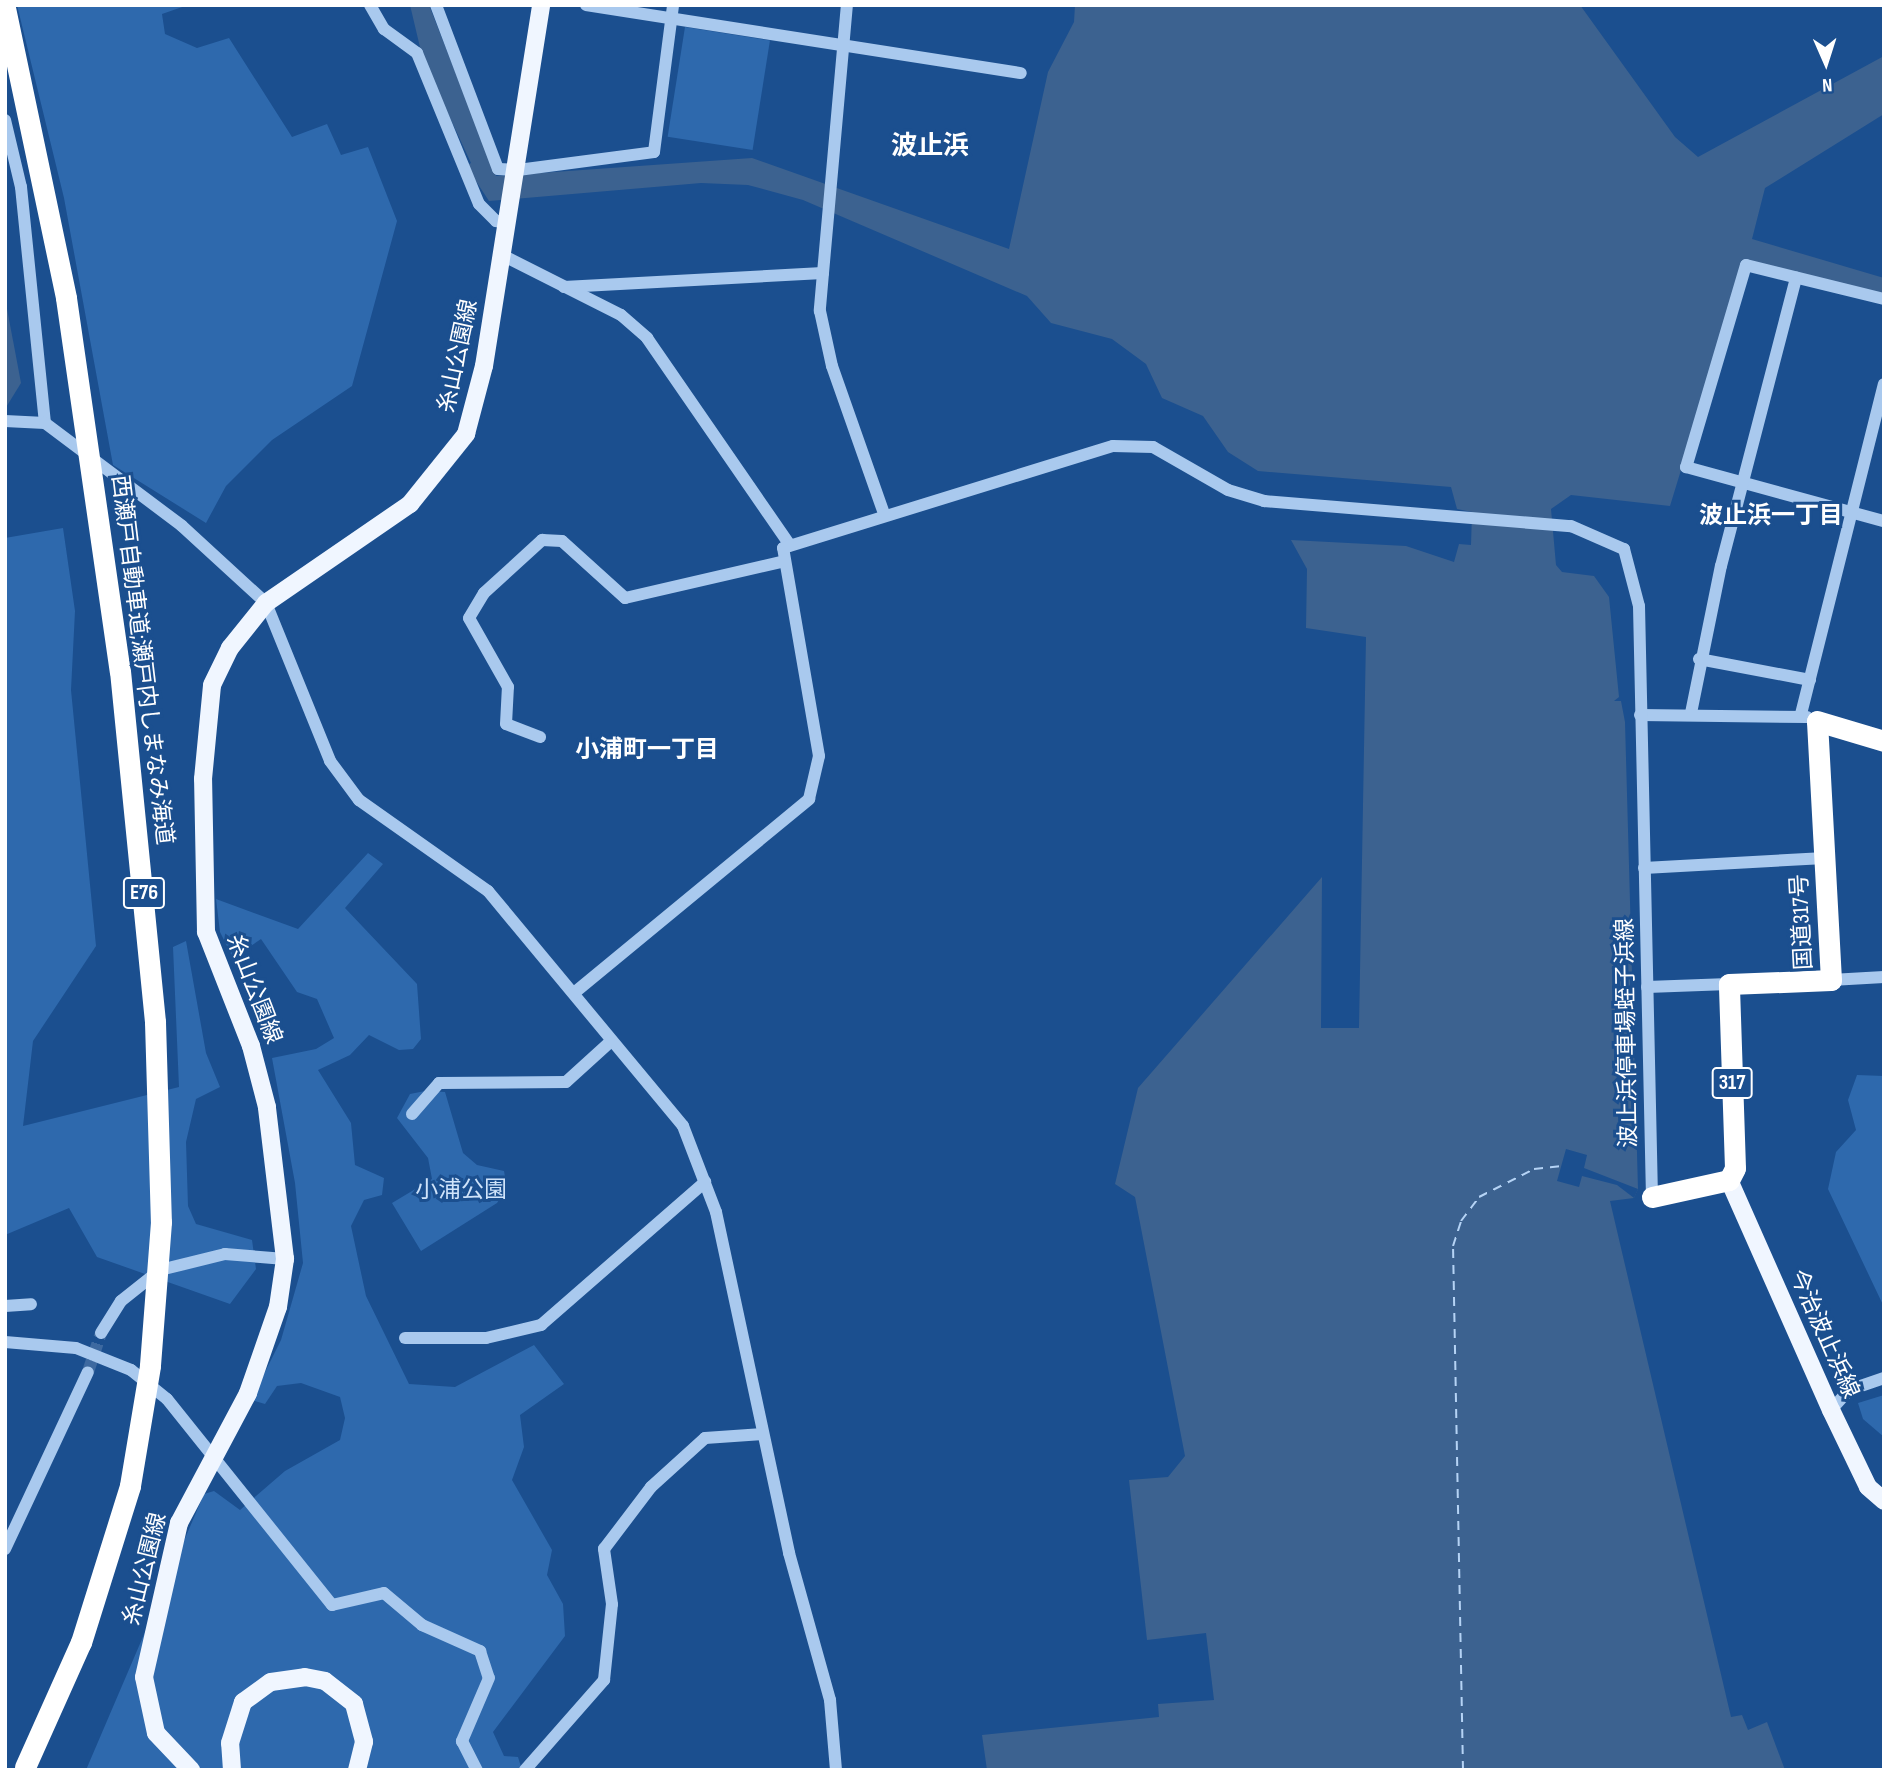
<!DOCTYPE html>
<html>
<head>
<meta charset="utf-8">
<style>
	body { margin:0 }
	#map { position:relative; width:1889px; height:1775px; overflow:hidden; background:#1b4f8f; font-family:"Sofia Sans Condensed","Noto Sans JP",sans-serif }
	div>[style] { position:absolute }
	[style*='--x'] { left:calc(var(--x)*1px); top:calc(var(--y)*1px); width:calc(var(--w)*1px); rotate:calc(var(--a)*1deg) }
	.green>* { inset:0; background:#2e69ad; transform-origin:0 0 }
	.water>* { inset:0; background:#3c6290 }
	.pier>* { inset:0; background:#1b4f8f }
	.ferry>* { height:2px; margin-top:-1px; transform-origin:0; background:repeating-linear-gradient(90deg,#b5d3f5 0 9px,transparent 0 16px) }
	.minor-tunnel>* { height:12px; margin-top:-6px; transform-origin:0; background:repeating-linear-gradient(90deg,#3d69a0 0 12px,transparent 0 18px) }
	.minor>* { height:12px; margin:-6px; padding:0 6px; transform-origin:6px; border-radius:6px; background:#a9c9ee }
	.major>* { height:18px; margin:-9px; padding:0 9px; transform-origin:9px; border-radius:9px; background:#f0f6ff }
	.highway>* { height:21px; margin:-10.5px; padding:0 10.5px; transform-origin:10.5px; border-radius:10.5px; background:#fff }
	.highway-bridge>* { height:21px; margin:-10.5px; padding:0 10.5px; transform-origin:10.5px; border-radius:10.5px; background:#fff }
	span { translate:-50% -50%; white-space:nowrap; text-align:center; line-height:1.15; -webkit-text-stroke:6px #1b4f8f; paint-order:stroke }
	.shield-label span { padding:2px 5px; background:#1b4f8f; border:2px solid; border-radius:5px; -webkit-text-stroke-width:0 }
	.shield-label { font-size:21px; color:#fff; font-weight:700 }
	.street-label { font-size:23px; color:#fff }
	.park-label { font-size:23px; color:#cfe3fa }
	.neighbourhood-label { font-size:24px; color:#fff; font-weight:700 }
	.quarter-label { font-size:26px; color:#fff; font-weight:700 }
	.frame { position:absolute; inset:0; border:7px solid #fff; pointer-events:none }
	.north { position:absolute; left:1791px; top:28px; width:70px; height:70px; -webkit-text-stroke:5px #1b4f8f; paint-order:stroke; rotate:177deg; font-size:19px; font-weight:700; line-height:28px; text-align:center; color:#fff }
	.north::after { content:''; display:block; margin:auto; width:24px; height:32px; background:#fff; clip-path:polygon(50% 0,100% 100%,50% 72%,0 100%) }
</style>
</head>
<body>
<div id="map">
	<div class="green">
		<div style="clip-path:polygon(17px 5px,188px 5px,162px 14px,165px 34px,197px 48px,229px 38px,292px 137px,327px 124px,341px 155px,368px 147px,397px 221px,352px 386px,272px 440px,226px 486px,206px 523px,113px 465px,64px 198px)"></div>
		<div style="left:685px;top:27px;width:86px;height:111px;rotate:9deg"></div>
		<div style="clip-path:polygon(63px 528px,75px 611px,71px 690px,96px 946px,33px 1041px,23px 1126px,179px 1087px,173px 947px,186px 941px,206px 1053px,220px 1087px,196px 1099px,186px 1142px,188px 1206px,196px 1224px,252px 1240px,256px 1269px,230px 1304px,97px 1257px,69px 1208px,5px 1235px,5px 538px)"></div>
		<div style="clip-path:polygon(368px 853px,383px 864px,345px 908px,417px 984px,421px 1039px,413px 1049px,399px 1050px,369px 1035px,350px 1055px,318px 1070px,351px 1123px,355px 1165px,384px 1178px,382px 1195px,364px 1200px,351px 1226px,366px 1296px,409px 1384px,455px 1387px,534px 1345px,564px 1384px,520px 1415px,524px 1447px,512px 1480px,552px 1550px,547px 1575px,563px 1604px,565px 1636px,493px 1732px,504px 1756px,518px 1757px,522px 1770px,86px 1770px,204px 1494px,214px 1491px,240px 1510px,285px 1471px,340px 1440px,345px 1418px,340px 1397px,301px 1383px,277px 1386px,265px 1404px,251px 1400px,281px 1340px,303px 1263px,295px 1183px,272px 1058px,316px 1049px,334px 1038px,317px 999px,297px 992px,261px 939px,233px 958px,220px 932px,216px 899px,298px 929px)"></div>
		<div style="clip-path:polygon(1857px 1075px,1884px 1076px,1884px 1307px,1828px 1189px,1836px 1152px,1856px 1130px,1848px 1100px)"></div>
		<div style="clip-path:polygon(425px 1091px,445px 1092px,463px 1153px,477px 1165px,504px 1171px,507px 1188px,497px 1203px,421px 1251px,392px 1203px,432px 1179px,428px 1158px,397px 1118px,410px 1094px)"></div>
		<div style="clip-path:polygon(1884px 1395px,1884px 1437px,1863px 1419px,1858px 1403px)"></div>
	</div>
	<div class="water">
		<div style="clip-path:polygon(410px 5px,429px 5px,496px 176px,752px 158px,1009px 249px,1048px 72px,1074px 22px,1075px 5px,1580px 5px,1675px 137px,1698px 157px,1884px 56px,1884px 114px,1765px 188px,1752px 239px,1884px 278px,1884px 294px,1744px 264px,1670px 506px,1571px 495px,1551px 509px,1556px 565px,1562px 572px,1594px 576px,1609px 597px,1619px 697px,1614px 701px,1621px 701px,1625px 722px,1638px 1189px,1634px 1198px,1610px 1201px,1731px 1717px,1742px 1715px,1748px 1730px,1767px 1722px,1785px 1770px,987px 1770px,982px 1735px,1159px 1717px,1158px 1704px,1214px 1700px,1206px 1633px,1147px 1640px,1129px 1480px,1168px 1477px,1185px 1456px,1135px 1197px,1115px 1184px,1138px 1088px,1322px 877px,1321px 1028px,1359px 1028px,1366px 637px,1306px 628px,1307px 569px,1291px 540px,1406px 546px,1454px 562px,1459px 544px,1471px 545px,1472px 512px,1457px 509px,1451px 487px,1258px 471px,1228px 452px,1203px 416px,1162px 398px,1146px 364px,1112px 339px,1051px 323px,1027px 296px,803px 200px,748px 185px,701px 183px,489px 201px,466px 166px,471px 163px,423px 60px)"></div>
		<div style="clip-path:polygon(5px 298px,21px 383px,5px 409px)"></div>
	</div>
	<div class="pier">
		<div style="clip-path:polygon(1566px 1149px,1587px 1155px,1584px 1168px,1638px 1189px,1634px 1198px,1617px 1185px,1582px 1176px,1579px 1187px,1557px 1181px)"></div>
	</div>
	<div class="ferry">
		<div style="--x:1463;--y:1770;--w:524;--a:-91.09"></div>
		<div style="--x:1453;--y:1246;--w:26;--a:-72"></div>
		<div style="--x:1461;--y:1221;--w:30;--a:-53"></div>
		<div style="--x:1479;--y:1197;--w:62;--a:-27"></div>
		<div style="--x:1534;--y:1169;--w:28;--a:-6"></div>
	</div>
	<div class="minor-tunnel">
		<div style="--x:88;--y:1372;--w:41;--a:-71.6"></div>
	</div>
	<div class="minor">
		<div style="--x:370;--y:5;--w:28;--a:60"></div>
		<div style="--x:384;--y:29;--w:41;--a:36"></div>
		<div style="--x:417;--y:53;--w:163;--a:67.7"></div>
		<div style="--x:479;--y:204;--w:24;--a:45"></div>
		<div style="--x:496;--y:221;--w:11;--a:10"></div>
		<div style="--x:436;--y:5;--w:175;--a:69.3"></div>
		<div style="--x:498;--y:169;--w:20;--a:3"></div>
		<div style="--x:518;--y:170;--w:137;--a:-7.5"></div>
		<div style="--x:654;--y:152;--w:148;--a:-82.6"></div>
		<div style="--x:586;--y:5;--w:440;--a:8.9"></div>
		<div style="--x:5;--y:120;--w:69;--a:76.6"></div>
		<div style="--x:21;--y:187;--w:237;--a:84.2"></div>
		<div style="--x:502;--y:255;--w:133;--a:26.8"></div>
		<div style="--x:621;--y:315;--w:35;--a:41"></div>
		<div style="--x:647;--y:338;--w:252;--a:55.4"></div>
		<div style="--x:823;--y:273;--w:38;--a:95"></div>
		<div style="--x:820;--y:311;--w:56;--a:77.7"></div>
		<div style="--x:832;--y:366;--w:157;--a:70.6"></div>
		<div style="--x:564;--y:287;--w:259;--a:-3.1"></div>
		<div style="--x:823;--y:273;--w:269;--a:-84.9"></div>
		<div style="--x:1884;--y:299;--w:142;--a:-166.2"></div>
		<div style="--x:1746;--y:265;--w:211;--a:106.5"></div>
		<div style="--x:1686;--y:467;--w:205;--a:15.3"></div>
		<div style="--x:5;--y:421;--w:40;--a:2.9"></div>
		<div style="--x:45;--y:423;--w:171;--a:36.9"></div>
		<div style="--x:182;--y:526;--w:114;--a:42.5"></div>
		<div style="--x:266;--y:603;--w:170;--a:67.9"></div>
		<div style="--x:330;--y:761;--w:49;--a:53.4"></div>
		<div style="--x:359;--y:800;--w:158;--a:35.2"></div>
		<div style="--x:488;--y:891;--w:305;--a:50.3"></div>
		<div style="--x:683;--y:1126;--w:92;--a:69"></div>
		<div style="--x:716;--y:1212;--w:349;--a:77.9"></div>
		<div style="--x:789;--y:1553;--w:153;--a:74.4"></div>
		<div style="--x:830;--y:1700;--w:70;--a:85.1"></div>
		<div style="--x:1699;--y:659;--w:113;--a:10.7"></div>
		<div style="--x:1691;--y:713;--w:150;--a:-78.5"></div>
		<div style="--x:1721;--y:566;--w:298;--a:-75.4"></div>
		<div style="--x:1801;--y:714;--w:340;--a:-75.9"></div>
		<div style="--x:1640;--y:715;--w:167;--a:0.7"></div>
		<div style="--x:540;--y:737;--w:36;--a:-159"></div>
		<div style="--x:506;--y:724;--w:37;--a:-87"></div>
		<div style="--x:508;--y:687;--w:79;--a:-119.5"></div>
		<div style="--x:469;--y:618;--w:29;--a:-59"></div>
		<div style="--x:484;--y:593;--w:79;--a:-42.4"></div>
		<div style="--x:542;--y:540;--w:20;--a:3"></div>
		<div style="--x:562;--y:541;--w:85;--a:42.1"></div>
		<div style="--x:625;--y:598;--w:164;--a:-13"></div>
		<div style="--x:1644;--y:868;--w:181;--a:-3.2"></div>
		<div style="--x:1831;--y:980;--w:53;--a:-3.2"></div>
		<div style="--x:1647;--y:987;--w:82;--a:-2.1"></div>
		<div style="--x:574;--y:993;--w:305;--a:-39.5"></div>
		<div style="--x:809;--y:799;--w:44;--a:-76.9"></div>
		<div style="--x:819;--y:756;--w:211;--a:-99.8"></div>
		<div style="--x:783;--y:548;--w:345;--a:-17.2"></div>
		<div style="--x:1113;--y:446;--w:40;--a:1.4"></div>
		<div style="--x:1153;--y:447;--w:86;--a:29.8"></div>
		<div style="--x:1228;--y:490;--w:38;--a:17"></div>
		<div style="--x:1264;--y:501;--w:308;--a:4.7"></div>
		<div style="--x:1571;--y:526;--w:58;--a:23.5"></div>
		<div style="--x:1624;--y:549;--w:59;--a:75.3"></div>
		<div style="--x:1639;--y:606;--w:591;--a:88.74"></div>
		<div style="--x:412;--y:1114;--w:41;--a:-48.9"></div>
		<div style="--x:439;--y:1083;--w:127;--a:-0.5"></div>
		<div style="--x:566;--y:1082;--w:58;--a:-42.2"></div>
		<div style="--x:5;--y:1306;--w:26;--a:-4"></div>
		<div style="--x:101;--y:1333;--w:38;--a:-58"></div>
		<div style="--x:121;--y:1301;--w:50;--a:-38.5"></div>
		<div style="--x:160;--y:1270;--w:67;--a:-13.8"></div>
		<div style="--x:225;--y:1254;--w:60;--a:4.8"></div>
		<div style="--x:405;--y:1338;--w:81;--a:0"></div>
		<div style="--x:486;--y:1338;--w:57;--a:-13.3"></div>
		<div style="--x:541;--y:1325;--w:218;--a:-41.1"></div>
		<div style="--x:5;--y:1342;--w:71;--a:4.8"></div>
		<div style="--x:76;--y:1348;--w:59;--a:21.8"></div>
		<div style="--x:131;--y:1370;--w:46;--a:38.9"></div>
		<div style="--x:167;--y:1399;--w:264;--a:51.3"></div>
		<div style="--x:332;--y:1605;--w:53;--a:-13"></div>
		<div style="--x:384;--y:1593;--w:50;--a:40.1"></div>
		<div style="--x:422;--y:1625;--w:64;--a:24.1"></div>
		<div style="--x:480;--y:1651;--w:28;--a:72"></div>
		<div style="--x:489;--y:1678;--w:69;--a:113.2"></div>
		<div style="--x:462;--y:1741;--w:33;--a:63"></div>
		<div style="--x:1831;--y:1410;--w:27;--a:-48"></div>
		<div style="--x:1849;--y:1390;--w:37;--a:-19"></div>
		<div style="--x:5;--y:1549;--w:195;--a:-64.9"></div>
		<div style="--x:525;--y:1770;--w:120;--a:-48.7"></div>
		<div style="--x:604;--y:1680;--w:76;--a:-84"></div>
		<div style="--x:612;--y:1604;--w:56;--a:-98.3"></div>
		<div style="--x:604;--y:1549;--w:78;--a:-52.8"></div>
		<div style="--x:651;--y:1487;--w:73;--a:-42.2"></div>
		<div style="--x:705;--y:1438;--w:58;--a:-3.9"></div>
	</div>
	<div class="major">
		<div style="--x:1729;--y:1180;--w:252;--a:66.1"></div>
		<div style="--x:1831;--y:1410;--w:85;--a:64.3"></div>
		<div style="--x:1868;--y:1487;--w:21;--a:41"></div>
		<div style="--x:191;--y:1770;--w:51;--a:-133.4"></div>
		<div style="--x:156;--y:1733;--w:57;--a:-102.1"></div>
		<div style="--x:144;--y:1677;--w:158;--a:-77.2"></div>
		<div style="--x:179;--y:1523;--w:147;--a:-62"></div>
		<div style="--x:248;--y:1393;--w:91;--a:-70.8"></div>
		<div style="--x:278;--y:1307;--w:49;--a:-81.7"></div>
		<div style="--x:285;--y:1259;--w:153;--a:-96.8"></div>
		<div style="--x:267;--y:1107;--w:63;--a:-104.7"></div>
		<div style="--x:251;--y:1046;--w:123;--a:-111.5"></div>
		<div style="--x:206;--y:932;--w:153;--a:-91.1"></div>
		<div style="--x:203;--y:779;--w:94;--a:-84.5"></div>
		<div style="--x:212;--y:685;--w:41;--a:-64.1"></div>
		<div style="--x:230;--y:648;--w:58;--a:-51.3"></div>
		<div style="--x:266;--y:603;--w:175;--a:-34.5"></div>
		<div style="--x:410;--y:504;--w:90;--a:-51.3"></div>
		<div style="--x:466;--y:434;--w:70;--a:-75.2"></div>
		<div style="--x:484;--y:366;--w:365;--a:-81"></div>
		<div style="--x:232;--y:1770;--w:27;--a:-94"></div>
		<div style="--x:230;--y:1743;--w:43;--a:-72.4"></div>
		<div style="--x:243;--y:1702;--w:34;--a:-36"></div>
		<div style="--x:271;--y:1682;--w:34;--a:-8"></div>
		<div style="--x:305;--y:1677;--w:20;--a:11"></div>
		<div style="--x:325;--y:1681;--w:37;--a:38"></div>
		<div style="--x:354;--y:1704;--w:39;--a:75"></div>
		<div style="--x:364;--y:1742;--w:29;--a:104"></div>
	</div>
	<div class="highway">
		<div style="--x:1652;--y:1197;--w:79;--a:-12.4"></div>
		<div style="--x:1729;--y:1180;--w:13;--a:-63"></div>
		<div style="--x:1735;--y:1168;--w:184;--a:-91.9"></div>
		<div style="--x:1729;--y:984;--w:102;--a:-2.2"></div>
		<div style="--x:1831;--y:980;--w:259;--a:-93.1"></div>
		<div style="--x:1817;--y:721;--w:70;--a:16.6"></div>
	</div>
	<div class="highway-bridge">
		<div style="--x:5;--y:8;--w:296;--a:78.1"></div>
		<div style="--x:66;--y:298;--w:377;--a:81.8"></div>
		<div style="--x:120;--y:671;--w:353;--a:84.3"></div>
		<div style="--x:155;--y:1022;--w:200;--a:88.3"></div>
		<div style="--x:161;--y:1222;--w:144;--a:94.4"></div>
		<div style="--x:150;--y:1366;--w:122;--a:99.5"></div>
		<div style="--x:130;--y:1486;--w:164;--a:107.4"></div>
		<div style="--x:81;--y:1642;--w:137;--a:114.1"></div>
	</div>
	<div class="shield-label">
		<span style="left:144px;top:893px">E76</span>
		<span style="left:1732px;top:1083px">317</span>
	</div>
	<div class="street-label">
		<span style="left:458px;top:356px;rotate:-78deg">糸山公園線</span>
		<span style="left:142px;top:660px;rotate:83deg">西瀬戸自動車道;瀬戸内しまなみ海道</span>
		<span style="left:1802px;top:922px;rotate:-93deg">国道317号</span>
		<span style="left:254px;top:989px;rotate:69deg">糸山公園線</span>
		<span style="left:1627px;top:1033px;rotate:-91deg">波止浜停車場蛭子浜線</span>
		<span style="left:1824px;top:1334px;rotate:66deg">今治波止浜線</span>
		<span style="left:145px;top:1569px;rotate:-76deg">糸山公園線</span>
	</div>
	<div class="park-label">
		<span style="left:461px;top:1190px">小浦公園</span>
	</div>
	<div class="neighbourhood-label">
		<span style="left:1771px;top:516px">波止浜一丁目</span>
		<span style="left:647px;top:750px">小浦町一丁目</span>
	</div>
	<div class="quarter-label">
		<span style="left:930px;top:147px">波止浜</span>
	</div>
	<div class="frame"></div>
	<div class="north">N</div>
</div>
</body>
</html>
